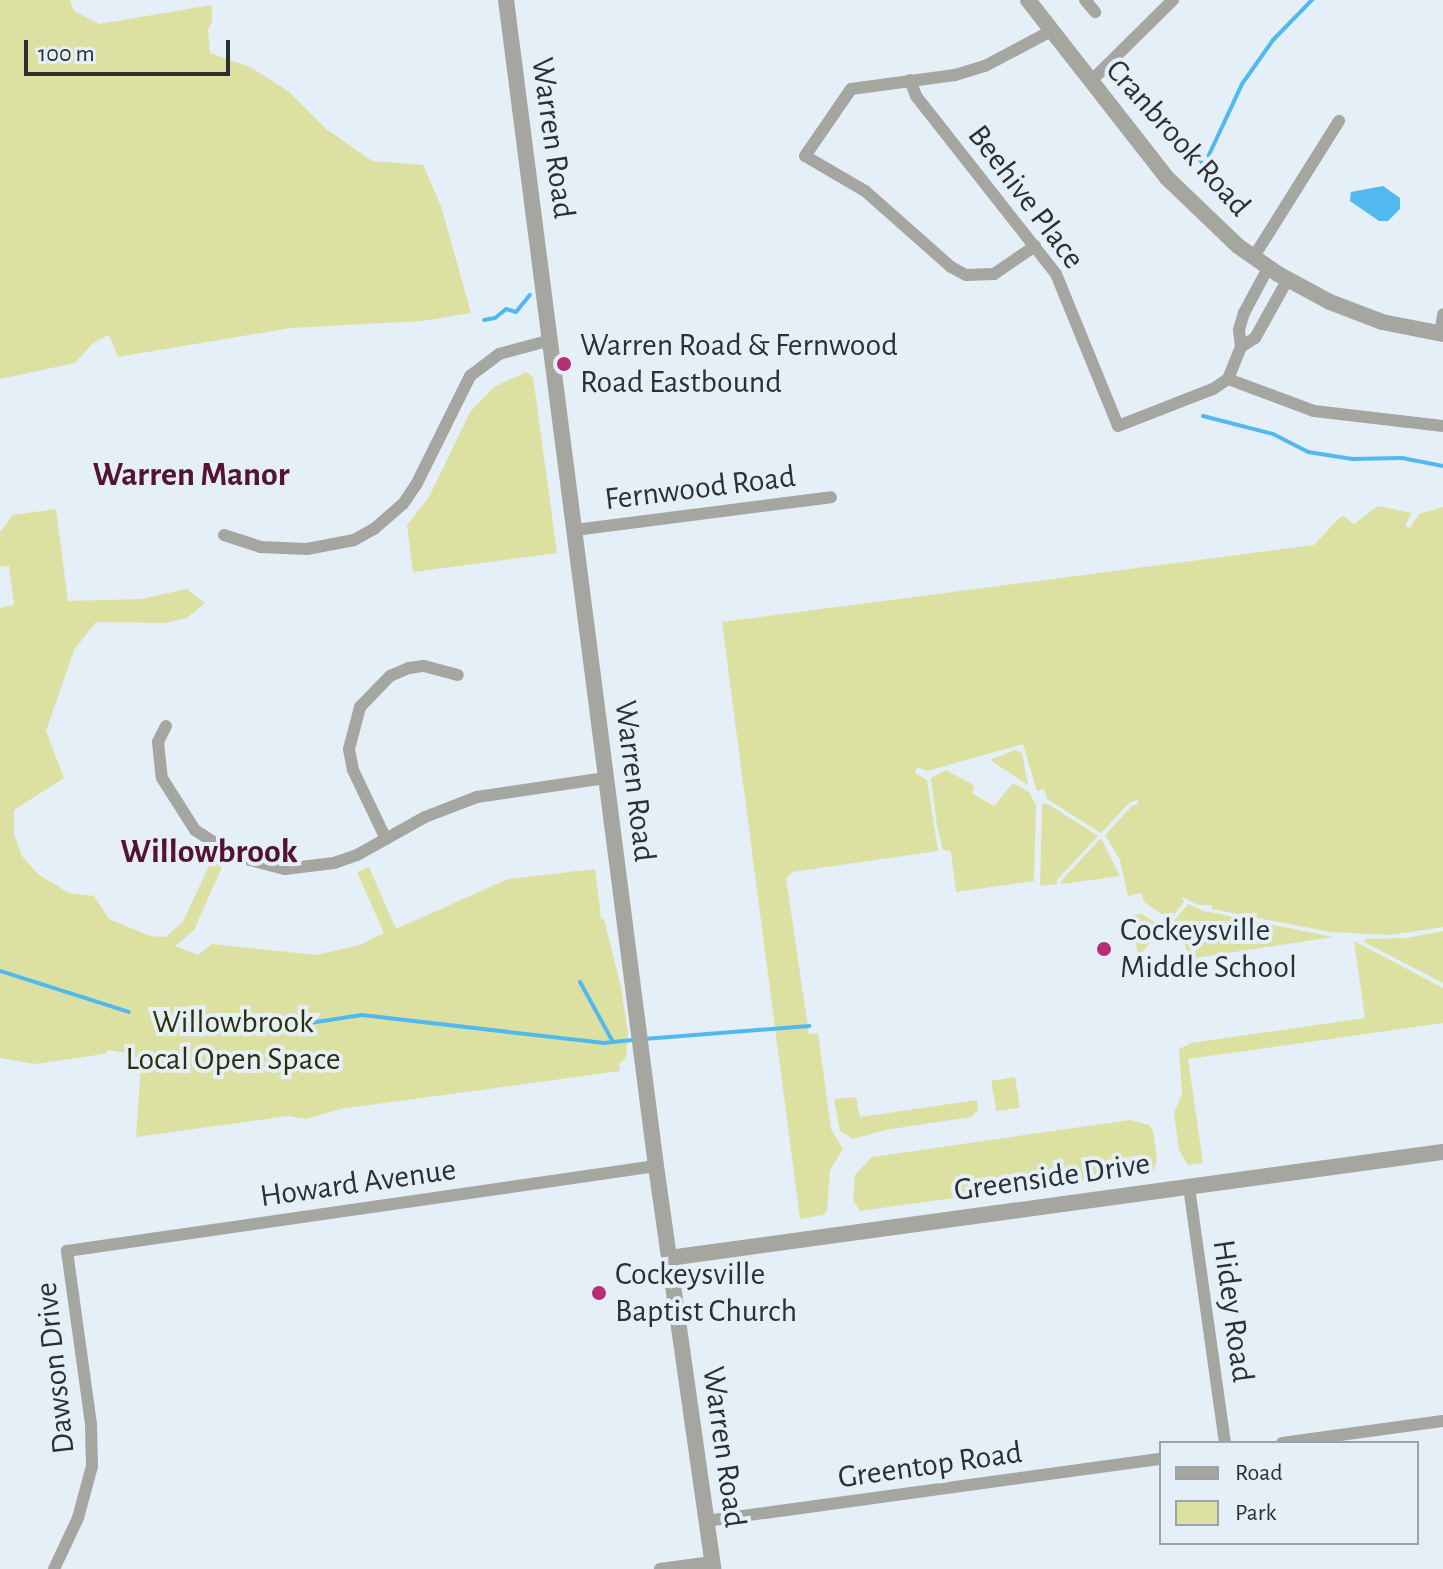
<!DOCTYPE html>
<html>
<head>
<meta charset="utf-8">
<style>
	body { margin:0 }
	#map { position:relative; width:1443px; height:1569px; overflow:hidden; background:#e4eff7; font-family:"Alegreya Sans",sans-serif }
	div>[style] { position:absolute }
	[style*='--x'] { left:calc(var(--x)*1px); top:calc(var(--y)*1px); width:calc(var(--w)*1px); rotate:calc(var(--a)*1deg) }
	.green>* { inset:0; background:#dce1a2; transform-origin:0 0 }
	.water>* { inset:0; background:#51b9ed }
	.stream>* { height:4px; margin:-2px; padding:0 2px; transform-origin:2px; border-radius:2px; background:#51b9ed }
	.minor>* { height:12px; margin:-6px; padding:0 6px; transform-origin:6px; border-radius:6px; background:#a6a6a0 }
	.tertiary>* { height:16px; margin:-8px; padding:0 8px; transform-origin:8px; border-radius:8px; background:#a6a6a0 }
	.dots>* { width:22px; height:22px; translate:-50% -50%; box-sizing:border-box; border:4px solid #e4eff7; border-radius:50% }
	span { translate:-50% -50%; white-space:nowrap; text-align:center; line-height:1.15; -webkit-text-stroke:8px #e4eff7; paint-order:stroke }
	.street-label { font-size:32px; color:#2c3033 }
	.poi-label { font-size:32px; color:#2c3033 }
	.left { translate:0 -50%; text-align:left }
	.park-label { font-size:32px; color:#2d2f04 }
	.neighbourhood-label { font-size:34px; color:#531334; font-weight:700 }
	.legend { position:absolute; left:1159px; top:1441px; width:260px; height:104px; box-sizing:border-box; background:#e4eff7; border:2px solid #9aa3a9; margin:0; padding:10px 14px; list-style:none; font-size:24px; color:#2c3033 }
	.legend li { display:flex; align-items:center; gap:16px; height:40px }
	.legend b { width:40px; border:2px solid #9aa3a9 }
	.scale { position:absolute; left:24px; top:40px; width:206px; height:36px; box-sizing:border-box; border:4px solid #2c3033; border-top:0; padding-left:10px; font-size:24px; line-height:28px; white-space:nowrap; color:#2c3033; -webkit-text-stroke:6px #e4eff7; paint-order:stroke }
</style>
</head>
<body>
<div id="map">
	<div class="green">
		<div style="clip-path:polygon(0 0,70px 0,74px 11px,99px 24px,212px 5px,212px 23px,208px 29px,210px 53px,250px 67px,288px 91px,325px 128px,372px 161px,423px 165px,441px 206px,471px 313px,422px 321px,291px 328px,118px 357px,109px 335px,93px 343px,75px 363px,0 379px)"></div>
		<div style="clip-path:polygon(526px 372px,533px 377px,557px 553px,413px 572px,407px 525px,429px 497px,470px 412px,494px 387px)"></div>
		<div style="clip-path:polygon(1378px 506px,1412px 513px,1405px 526px,1410px 528px,1419px 514px,1443px 507px,1443px 927px,1390px 935px,1330px 932px,1212px 909px,1212px 905px,1198px 905px,1182px 897px,1184px 902px,1170px 920px,1144px 902px,1142px 893px,1128px 896px,1120px 860px,1105px 835px,1132px 806px,1138px 804px,1138px 800px,1130px 802px,1101px 833px,1047px 799px,1044px 789px,1037px 791px,1023px 744px,927px 771px,917px 767px,915px 773px,927px 780px,938px 851px,792px 872px,786px 878px,809px 1034px,818px 1033px,831px 1129px,843px 1149px,830px 1170px,827px 1210px,824px 1215px,800px 1219px,722px 622px,1314px 545px,1339px 518px,1344px 516px,1354px 524px)"></div>
		<div style="clip-path:polygon(56px 509px,68px 601px,141px 599px,187px 589px,205px 603px,187px 618px,164px 623px,96px 622px,74px 650px,46px 731px,64px 778px,14px 810px,14px 834px,22px 856px,38px 874px,69px 893px,94px 896px,109px 919px,150px 936px,165px 937px,183px 922px,211px 861px,222px 867px,194px 930px,175px 946px,198px 955px,212px 944px,316px 955px,360px 945px,384px 933px,357px 872px,369px 867px,396px 929px,508px 879px,595px 869px,601px 918px,604px 919px,621px 987px,628px 1034px,626px 1058px,619px 1064px,620px 1071px,340px 1109px,307px 1119px,288px 1116px,136px 1137px,141px 1064px,132px 1054px,109px 1050px,104px 1054px,35px 1064px,0 1058px,0 608px,14px 605px,9px 566px,0 567px,0 532px,13px 515px)"></div>
		<div style="clip-path:polygon(1015px 750px,1022px 753px,1028px 785px,990px 760px)"></div>
		<div style="clip-path:polygon(946px 770px,975px 786px,972px 793px,994px 806px,1013px 783px,1029px 792px,1036px 805px,1034px 881px,956px 892px,951px 851px,943px 850px,937px 826px,931px 778px)"></div>
		<div style="clip-path:polygon(1042px 804px,1048px 804px,1098px 836px,1057px 880px,1057px 884px,1040px 886px)"></div>
		<div style="clip-path:polygon(1101px 838px,1120px 876px,1062px 884px,1061px 881px)"></div>
		<div style="clip-path:polygon(1188px 904px,1204px 911px,1333px 937px,1189px 959px,1183px 937px,1172px 923px)"></div>
		<div style="clip-path:polygon(1142px 914px,1162px 927px,1138px 958px,1132px 915px)"></div>
		<div style="clip-path:polygon(1443px 931px,1443px 983px,1364px 942px,1364px 939px,1407px 938px)"></div>
		<div style="clip-path:polygon(1354px 941px,1443px 988px,1443px 1023px,1188px 1059px,1203px 1163px,1188px 1165px,1179px 1150px,1174px 1113px,1182px 1094px,1179px 1049px,1191px 1043px,1365px 1018px)"></div>
		<div style="left:1015px;top:1077px;width:31px;height:24px;rotate:81deg"></div>
		<div style="clip-path:polygon(856px 1097px,860px 1117px,977px 1100px,978px 1110px,971px 1117px,885px 1130px,853px 1139px,840px 1131px,834px 1099px)"></div>
		<div style="clip-path:polygon(1130px 1120px,1149px 1125px,1153px 1131px,1157px 1159px,1154px 1170px,860px 1211px,853px 1200px,855px 1175px,872px 1157px)"></div>
	</div>
	<div class="water">
		<div style="clip-path:polygon(1383px 186px,1400px 198px,1400px 209px,1388px 221px,1379px 221px,1350px 201px,1351px 192px)"></div>
	</div>
	<div class="stream">
		<div style="--x:1193;--y:151;--w:18;--a:52"></div>
		<div style="--x:1201;--y:172;--w:97;--a:-65"></div>
		<div style="--x:1242;--y:84;--w:54;--a:-54.8"></div>
		<div style="--x:1273;--y:40;--w:56;--a:-45.7"></div>
		<div style="--x:484;--y:320;--w:11;--a:-10"></div>
		<div style="--x:495;--y:318;--w:14;--a:-39"></div>
		<div style="--x:506;--y:309;--w:10;--a:17"></div>
		<div style="--x:516;--y:312;--w:22;--a:-51"></div>
		<div style="--x:1203;--y:416;--w:72;--a:14.4"></div>
		<div style="--x:1273;--y:434;--w:39;--a:27"></div>
		<div style="--x:1308;--y:452;--w:45;--a:9"></div>
		<div style="--x:1352;--y:459;--w:50;--a:-1.1"></div>
		<div style="--x:1402;--y:458;--w:42;--a:11"></div>
		<div style="--x:0;--y:971;--w:135;--a:17.6"></div>
		<div style="--x:580;--y:982;--w:68;--a:61.2"></div>
		<div style="--x:156;--y:1025;--w:94;--a:4.3"></div>
		<div style="--x:250;--y:1032;--w:113;--a:-8.6"></div>
		<div style="--x:362;--y:1015;--w:244;--a:6.6"></div>
		<div style="--x:604;--y:1043;--w:31;--a:-6"></div>
		<div style="--x:644;--y:1039;--w:166;--a:-4.5"></div>
	</div>
	<div class="minor">
		<div style="--x:1085;--y:0;--w:16;--a:50"></div>
		<div style="--x:910;--y:80;--w:17;--a:69"></div>
		<div style="--x:916;--y:96;--w:226;--a:51.8"></div>
		<div style="--x:1056;--y:274;--w:164;--a:67.8"></div>
		<div style="--x:1118;--y:426;--w:102;--a:-21.3"></div>
		<div style="--x:1213;--y:389;--w:18;--a:-34"></div>
		<div style="--x:1228;--y:379;--w:35;--a:-68"></div>
		<div style="--x:1241;--y:347;--w:17;--a:-97"></div>
		<div style="--x:1239;--y:330;--w:18;--a:-74"></div>
		<div style="--x:1244;--y:313;--w:51;--a:-61.9"></div>
		<div style="--x:1090;--y:82;--w:117;--a:-44.7"></div>
		<div style="--x:1035;--y:246;--w:50;--a:145.7"></div>
		<div style="--x:994;--y:274;--w:28;--a:178"></div>
		<div style="--x:966;--y:275;--w:17;--a:-152"></div>
		<div style="--x:951;--y:267;--w:115;--a:-138.5"></div>
		<div style="--x:865;--y:191;--w:69;--a:-149.7"></div>
		<div style="--x:805;--y:156;--w:81;--a:-55.5"></div>
		<div style="--x:851;--y:89;--w:105;--a:-7.7"></div>
		<div style="--x:955;--y:75;--w:31;--a:-17"></div>
		<div style="--x:985;--y:66;--w:75;--a:-27.9"></div>
		<div style="--x:1253;--y:258;--w:162;--a:-57.9"></div>
		<div style="--x:1440;--y:334;--w:20;--a:-81"></div>
		<div style="--x:1241;--y:347;--w:17;--a:-33"></div>
		<div style="--x:1255;--y:338;--w:68;--a:-60.8"></div>
		<div style="--x:1228;--y:379;--w:92;--a:20.4"></div>
		<div style="--x:1314;--y:411;--w:130;--a:6.6"></div>
		<div style="--x:575;--y:530;--w:258;--a:-7.3"></div>
		<div style="--x:224;--y:535;--w:38;--a:18"></div>
		<div style="--x:260;--y:547;--w:47;--a:2.4"></div>
		<div style="--x:307;--y:549;--w:48;--a:-10.8"></div>
		<div style="--x:354;--y:540;--w:23;--a:-29"></div>
		<div style="--x:374;--y:529;--w:38;--a:-41"></div>
		<div style="--x:403;--y:504;--w:23;--a:-56"></div>
		<div style="--x:416;--y:485;--w:122;--a:-63.6"></div>
		<div style="--x:470;--y:376;--w:36;--a:-37"></div>
		<div style="--x:499;--y:354;--w:54;--a:-15.1"></div>
		<div style="--x:166;--y:726;--w:18;--a:117"></div>
		<div style="--x:158;--y:742;--w:36;--a:84"></div>
		<div style="--x:162;--y:778;--w:62;--a:57.6"></div>
		<div style="--x:195;--y:830;--w:48;--a:33"></div>
		<div style="--x:235;--y:856;--w:52;--a:14.6"></div>
		<div style="--x:285;--y:869;--w:49;--a:-7"></div>
		<div style="--x:334;--y:863;--w:24;--a:-19"></div>
		<div style="--x:357;--y:855;--w:78;--a:-29.2"></div>
		<div style="--x:425;--y:817;--w:56;--a:-21"></div>
		<div style="--x:477;--y:797;--w:130;--a:-8.4"></div>
		<div style="--x:386;--y:839;--w:76;--a:-115.6"></div>
		<div style="--x:353;--y:770;--w:21;--a:-101"></div>
		<div style="--x:349;--y:749;--w:43;--a:-75.3"></div>
		<div style="--x:360;--y:707;--w:43;--a:-45.9"></div>
		<div style="--x:390;--y:676;--w:21;--a:-23"></div>
		<div style="--x:409;--y:668;--w:15;--a:-8"></div>
		<div style="--x:424;--y:666;--w:35;--a:15"></div>
		<div style="--x:1189;--y:1187;--w:259;--a:82"></div>
		<div style="--x:1282;--y:1443;--w:162;--a:-7.8"></div>
		<div style="--x:706;--y:1521;--w:459;--a:-7.8"></div>
		<div style="--x:54;--y:1569;--w:56;--a:-64.8"></div>
		<div style="--x:78;--y:1518;--w:54;--a:-74.9"></div>
		<div style="--x:92;--y:1466;--w:42;--a:-91.4"></div>
		<div style="--x:91;--y:1424;--w:175;--a:-97.9"></div>
		<div style="--x:67;--y:1251;--w:595;--a:-8.21"></div>
		<div style="--x:660;--y:1569;--w:52;--a:-7.7"></div>
	</div>
	<div class="tertiary">
		<div style="--x:506;--y:0;--w:1176;--a:82.67"></div>
		<div style="--x:656;--y:1166;--w:407;--a:81.9"></div>
		<div style="--x:1028;--y:0;--w:226;--a:52"></div>
		<div style="--x:1167;--y:178;--w:98;--a:43.8"></div>
		<div style="--x:1238;--y:246;--w:49;--a:35"></div>
		<div style="--x:1278;--y:274;--w:59;--a:28.3"></div>
		<div style="--x:1330;--y:302;--w:56;--a:21"></div>
		<div style="--x:1382;--y:322;--w:62;--a:11.1"></div>
		<div style="--x:669;--y:1258;--w:781;--a:-7.8"></div>
	</div>
	<div class="dots">
		<div style="left:564px;top:364px;background:#b52f74"></div>
		<div style="left:1104px;top:949px;background:#b52f74"></div>
		<div style="left:599px;top:1293px;background:#b52f74"></div>
	</div>
	<div class="street-label">
		<span style="left:553px;top:138px;rotate:82deg">Warren Road</span>
		<span style="left:1178px;top:138px;rotate:48deg">Cranbrook Road</span>
		<span style="left:1026px;top:197px;rotate:53deg">Beehive Place</span>
		<span style="left:700px;top:488px;rotate:-7deg">Fernwood Road</span>
		<span style="left:635px;top:781px;rotate:83deg">Warren Road</span>
		<span style="left:1052px;top:1177px;rotate:-8deg">Greenside Drive</span>
		<span style="left:358px;top:1183px;rotate:-8deg">Howard Avenue</span>
		<span style="left:1233px;top:1311px;rotate:82deg">Hidey Road</span>
		<span style="left:55px;top:1368px;rotate:-96deg">Dawson Drive</span>
		<span style="left:724px;top:1447px;rotate:82deg">Warren Road</span>
		<span style="left:930px;top:1465px;rotate:-8deg">Greentop Road</span>
	</div>
	<div class="poi-label">
		<span class="left" style="left:580px;top:364px">Warren Road &amp; Fernwood<br>Road Eastbound</span>
		<span class="left" style="left:1120px;top:949px">Cockeysville<br>Middle School</span>
		<span class="left" style="left:615px;top:1293px">Cockeysville<br>Baptist Church</span>
	</div>
	<div class="park-label">
		<span style="left:233px;top:1041px">Willowbrook<br>Local Open Space</span>
	</div>
	<div class="neighbourhood-label">
		<span style="left:191px;top:476px">Warren Manor</span>
		<span style="left:209px;top:853px">Willowbrook</span>
	</div>
	<ul class="legend">
	<li><b style="height:10px;background:#a6a6a0"></b>Road</li>
	<li><b style="height:22px;background:#dce1a2"></b>Park</li>
	</ul>
	<div class="scale">100 m</div>
</div>
</body>
</html>
